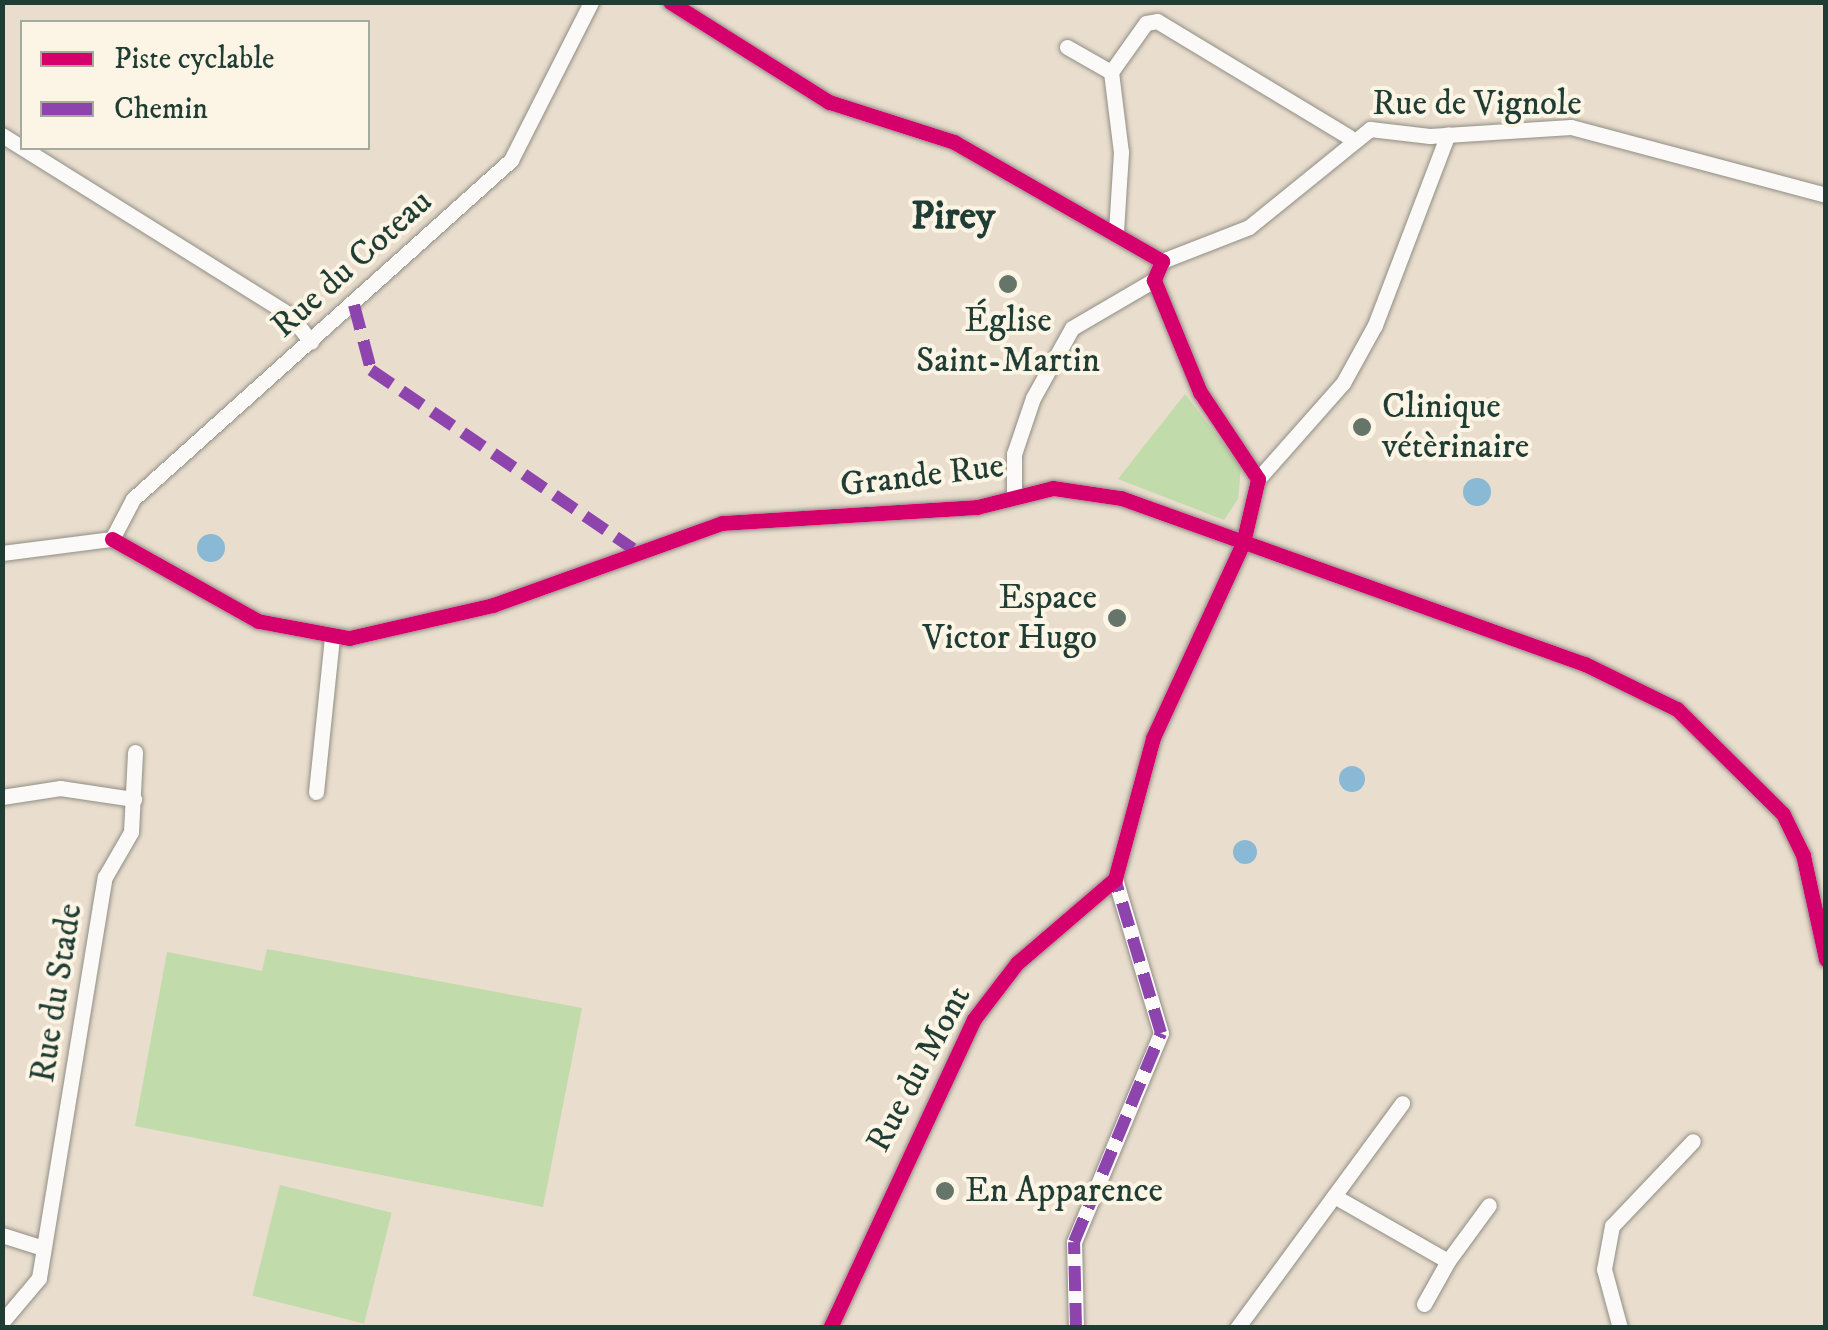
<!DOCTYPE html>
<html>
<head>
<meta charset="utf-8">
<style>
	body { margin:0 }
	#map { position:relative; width:1828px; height:1330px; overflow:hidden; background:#e9ddcd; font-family:"IM FELL DW Pica",serif }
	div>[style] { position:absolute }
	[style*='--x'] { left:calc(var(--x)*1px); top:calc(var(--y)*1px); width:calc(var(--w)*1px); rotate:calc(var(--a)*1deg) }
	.green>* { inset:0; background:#c1dbaa; transform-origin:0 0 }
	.water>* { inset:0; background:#8ab9d5 }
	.round { border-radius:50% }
	.roads { filter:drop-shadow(0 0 2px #8f8e85) drop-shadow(0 0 2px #8f8e85) }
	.street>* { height:15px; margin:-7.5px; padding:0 7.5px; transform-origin:7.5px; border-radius:7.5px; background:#fcfaf8 }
	.quiet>* { height:12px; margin-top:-6px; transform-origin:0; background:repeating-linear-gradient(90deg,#8e44ad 0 25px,transparent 0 37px) }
	.cycleway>* { height:15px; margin:-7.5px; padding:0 7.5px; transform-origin:7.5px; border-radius:7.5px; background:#d6006c }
	.dots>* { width:28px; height:28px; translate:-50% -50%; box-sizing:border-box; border:5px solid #fcf5e5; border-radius:50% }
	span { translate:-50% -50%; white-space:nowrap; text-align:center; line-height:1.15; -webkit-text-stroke:8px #fcf5e5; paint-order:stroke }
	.street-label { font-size:35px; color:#1f3d34 }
	.poi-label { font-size:35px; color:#1f3d34 }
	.left { translate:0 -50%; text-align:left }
	.right { translate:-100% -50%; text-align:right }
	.quarter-label { font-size:40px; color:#1f3d34; font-weight:700 }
	.frame { position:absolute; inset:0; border:5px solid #1f3d34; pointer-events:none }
	.legend { position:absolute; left:20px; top:20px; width:350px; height:130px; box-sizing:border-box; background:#fcf5e5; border:2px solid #a4ab9e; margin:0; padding:12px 18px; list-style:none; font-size:30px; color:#1f3d34 }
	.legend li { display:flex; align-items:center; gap:20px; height:50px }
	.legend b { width:50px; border:2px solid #a4ab9e }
</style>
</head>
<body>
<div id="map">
	<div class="green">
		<div style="clip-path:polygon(1185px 394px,1241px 467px,1238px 499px,1224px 520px,1118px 479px)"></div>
		<div style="clip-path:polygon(267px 949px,582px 1008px,543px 1207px,135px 1126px,167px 952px,262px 971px)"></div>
		<div style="left:280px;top:1185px;width:115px;height:114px;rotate:14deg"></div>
	</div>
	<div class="water">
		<div class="round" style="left:1463px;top:478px;width:28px;height:28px"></div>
		<div class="round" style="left:197px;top:534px;width:28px;height:28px"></div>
		<div class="round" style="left:1339px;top:766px;width:26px;height:26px"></div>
		<div class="round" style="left:1233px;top:840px;width:24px;height:24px"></div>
	</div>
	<div class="roads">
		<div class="street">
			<div style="--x:670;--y:2;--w:188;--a:32.2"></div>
			<div style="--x:829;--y:102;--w:131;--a:17.7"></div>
			<div style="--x:954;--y:142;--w:240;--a:29.8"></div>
			<div style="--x:1162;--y:261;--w:21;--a:113"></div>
			<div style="--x:1154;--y:280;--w:121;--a:67.7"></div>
			<div style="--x:1200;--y:392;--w:105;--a:56.3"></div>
			<div style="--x:1258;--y:479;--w:66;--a:103.2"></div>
			<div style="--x:1243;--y:543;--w:215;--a:114.8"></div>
			<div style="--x:1153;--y:738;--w:146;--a:105.1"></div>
			<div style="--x:1115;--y:879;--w:129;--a:139.4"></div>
			<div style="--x:1017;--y:963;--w:71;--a:127.5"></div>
			<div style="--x:974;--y:1019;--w:341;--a:115"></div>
			<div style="--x:1067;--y:47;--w:51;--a:29.6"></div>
			<div style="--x:1111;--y:72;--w:60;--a:-54.5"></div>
			<div style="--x:1146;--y:23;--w:11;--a:-10"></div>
			<div style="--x:1157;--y:21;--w:224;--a:31.1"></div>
			<div style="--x:1111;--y:72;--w:81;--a:82.9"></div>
			<div style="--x:1121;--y:152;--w:80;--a:93.6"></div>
			<div style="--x:2;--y:135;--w:340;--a:32"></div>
			<div style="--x:290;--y:315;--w:34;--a:52"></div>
			<div style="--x:1162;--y:261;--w:93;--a:-21.3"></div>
			<div style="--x:1249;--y:227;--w:156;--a:-39"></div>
			<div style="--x:1370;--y:129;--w:60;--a:6.7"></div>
			<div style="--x:1430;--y:136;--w:141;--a:-3.7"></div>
			<div style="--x:1571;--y:127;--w:264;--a:14.9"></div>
			<div style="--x:1258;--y:479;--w:128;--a:-48.5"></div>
			<div style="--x:1343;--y:383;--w:66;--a:-61.1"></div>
			<div style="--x:1375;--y:325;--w:204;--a:-69.1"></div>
			<div style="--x:1014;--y:497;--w:43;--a:-90"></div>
			<div style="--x:1014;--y:454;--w:59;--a:-71.3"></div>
			<div style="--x:1033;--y:398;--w:80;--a:-60.9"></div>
			<div style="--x:1072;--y:328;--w:95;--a:-30.3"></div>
			<div style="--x:112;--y:539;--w:167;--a:29.3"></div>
			<div style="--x:258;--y:621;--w:93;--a:10.6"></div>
			<div style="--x:349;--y:638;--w:148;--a:-12.9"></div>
			<div style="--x:493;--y:605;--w:243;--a:-19.7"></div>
			<div style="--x:722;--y:523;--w:256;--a:-3.6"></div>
			<div style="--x:977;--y:507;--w:78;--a:-14"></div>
			<div style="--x:1053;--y:488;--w:69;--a:8.4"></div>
			<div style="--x:1121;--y:498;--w:493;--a:19.7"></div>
			<div style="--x:1585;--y:664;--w:102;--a:26.1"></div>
			<div style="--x:1677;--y:709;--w:149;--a:44.7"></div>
			<div style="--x:1783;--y:814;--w:46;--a:64"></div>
			<div style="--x:1803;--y:855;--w:107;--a:77.6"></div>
			<div style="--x:112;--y:539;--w:45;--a:-62.3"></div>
			<div style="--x:133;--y:499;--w:508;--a:-41.89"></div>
			<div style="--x:511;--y:160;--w:177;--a:-63.1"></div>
			<div style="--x:2;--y:553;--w:111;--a:-7.3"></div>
			<div style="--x:316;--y:792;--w:156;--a:-84.1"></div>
			<div style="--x:2;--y:797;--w:59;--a:-8.8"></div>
			<div style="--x:60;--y:788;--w:75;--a:8.5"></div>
			<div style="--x:1334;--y:1196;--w:131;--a:29.7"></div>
			<div style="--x:1448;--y:1261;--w:69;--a:-53.8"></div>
			<div style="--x:2;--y:1235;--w:43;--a:17.6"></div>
			<div style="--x:1424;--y:1304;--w:49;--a:-60.8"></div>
			<div style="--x:2;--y:1322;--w:57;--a:-49.9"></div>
			<div style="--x:39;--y:1278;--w:406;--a:-80.7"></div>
			<div style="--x:105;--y:877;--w:52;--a:-60"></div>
			<div style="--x:131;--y:832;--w:80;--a:-87.1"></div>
			<div style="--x:1076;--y:1328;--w:86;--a:-91.3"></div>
			<div style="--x:1074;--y:1242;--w:226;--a:-67.4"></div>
			<div style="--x:1161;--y:1033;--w:161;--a:-106.6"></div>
			<div style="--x:1237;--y:1328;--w:279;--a:-53.7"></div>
			<div style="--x:1620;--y:1328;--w:61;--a:-105.2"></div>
			<div style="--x:1604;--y:1269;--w:44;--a:-79.5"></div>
			<div style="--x:1612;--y:1226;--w:117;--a:-46.4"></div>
		</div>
	</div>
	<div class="quiet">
		<div style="--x:354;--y:305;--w:67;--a:75.3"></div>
		<div style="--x:371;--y:370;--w:317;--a:34.3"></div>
		<div style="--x:1076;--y:1328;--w:86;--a:-91.3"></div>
		<div style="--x:1074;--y:1242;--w:226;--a:-67.4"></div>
		<div style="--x:1161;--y:1033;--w:161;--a:-106.6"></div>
	</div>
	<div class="cycleway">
		<div style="--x:670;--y:2;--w:188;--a:32.2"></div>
		<div style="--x:829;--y:102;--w:131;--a:17.7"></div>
		<div style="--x:954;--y:142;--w:240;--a:29.8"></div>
		<div style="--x:1162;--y:261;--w:21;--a:113"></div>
		<div style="--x:1154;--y:280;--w:121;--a:67.7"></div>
		<div style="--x:1200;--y:392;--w:105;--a:56.3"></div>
		<div style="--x:1258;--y:479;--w:66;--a:103.2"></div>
		<div style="--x:1243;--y:543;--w:215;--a:114.8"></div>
		<div style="--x:1153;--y:738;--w:146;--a:105.1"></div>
		<div style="--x:1115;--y:879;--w:129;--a:139.4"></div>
		<div style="--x:1017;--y:963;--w:71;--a:127.5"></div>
		<div style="--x:974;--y:1019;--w:341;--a:115"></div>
		<div style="--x:112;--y:539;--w:167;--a:29.3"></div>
		<div style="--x:258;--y:621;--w:93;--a:10.6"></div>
		<div style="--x:349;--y:638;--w:148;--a:-12.9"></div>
		<div style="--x:493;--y:605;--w:243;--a:-19.7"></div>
		<div style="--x:722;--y:523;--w:256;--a:-3.6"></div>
		<div style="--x:977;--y:507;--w:78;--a:-14"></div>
		<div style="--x:1053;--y:488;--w:69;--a:8.4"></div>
		<div style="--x:1121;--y:498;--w:493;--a:19.7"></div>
		<div style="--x:1585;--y:664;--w:102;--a:26.1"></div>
		<div style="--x:1677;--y:709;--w:149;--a:44.7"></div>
		<div style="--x:1783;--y:814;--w:46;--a:64"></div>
		<div style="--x:1803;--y:855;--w:107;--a:77.6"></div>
	</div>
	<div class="dots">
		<div style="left:1008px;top:284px;background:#66756a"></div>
		<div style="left:1362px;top:427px;background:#66756a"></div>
		<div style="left:1117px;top:618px;background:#66756a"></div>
		<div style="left:945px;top:1191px;background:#66756a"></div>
	</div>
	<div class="street-label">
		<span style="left:1477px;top:104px">Rue de Vignole</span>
		<span style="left:352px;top:264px;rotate:-42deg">Rue du Coteau</span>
		<span style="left:922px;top:476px;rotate:-7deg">Grande Rue</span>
		<span style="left:57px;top:993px;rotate:-81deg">Rue du Stade</span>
		<span style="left:919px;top:1069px;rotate:-62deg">Rue du Mont</span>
	</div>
	<div class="poi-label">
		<span style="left:1008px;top:341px">Église<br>Saint-Martin</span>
		<span class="left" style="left:1382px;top:427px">Clinique<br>vétèrinaire</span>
		<span class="right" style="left:1097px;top:618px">Espace<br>Victor Hugo</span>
		<span class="left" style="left:965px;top:1191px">En Apparence</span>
	</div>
	<div class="quarter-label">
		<span style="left:953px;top:217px">Pirey</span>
	</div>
	<div class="frame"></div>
	<ul class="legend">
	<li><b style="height:12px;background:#d6006c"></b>Piste cyclable</li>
	<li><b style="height:12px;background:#8e44ad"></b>Chemin</li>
	</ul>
</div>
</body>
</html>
